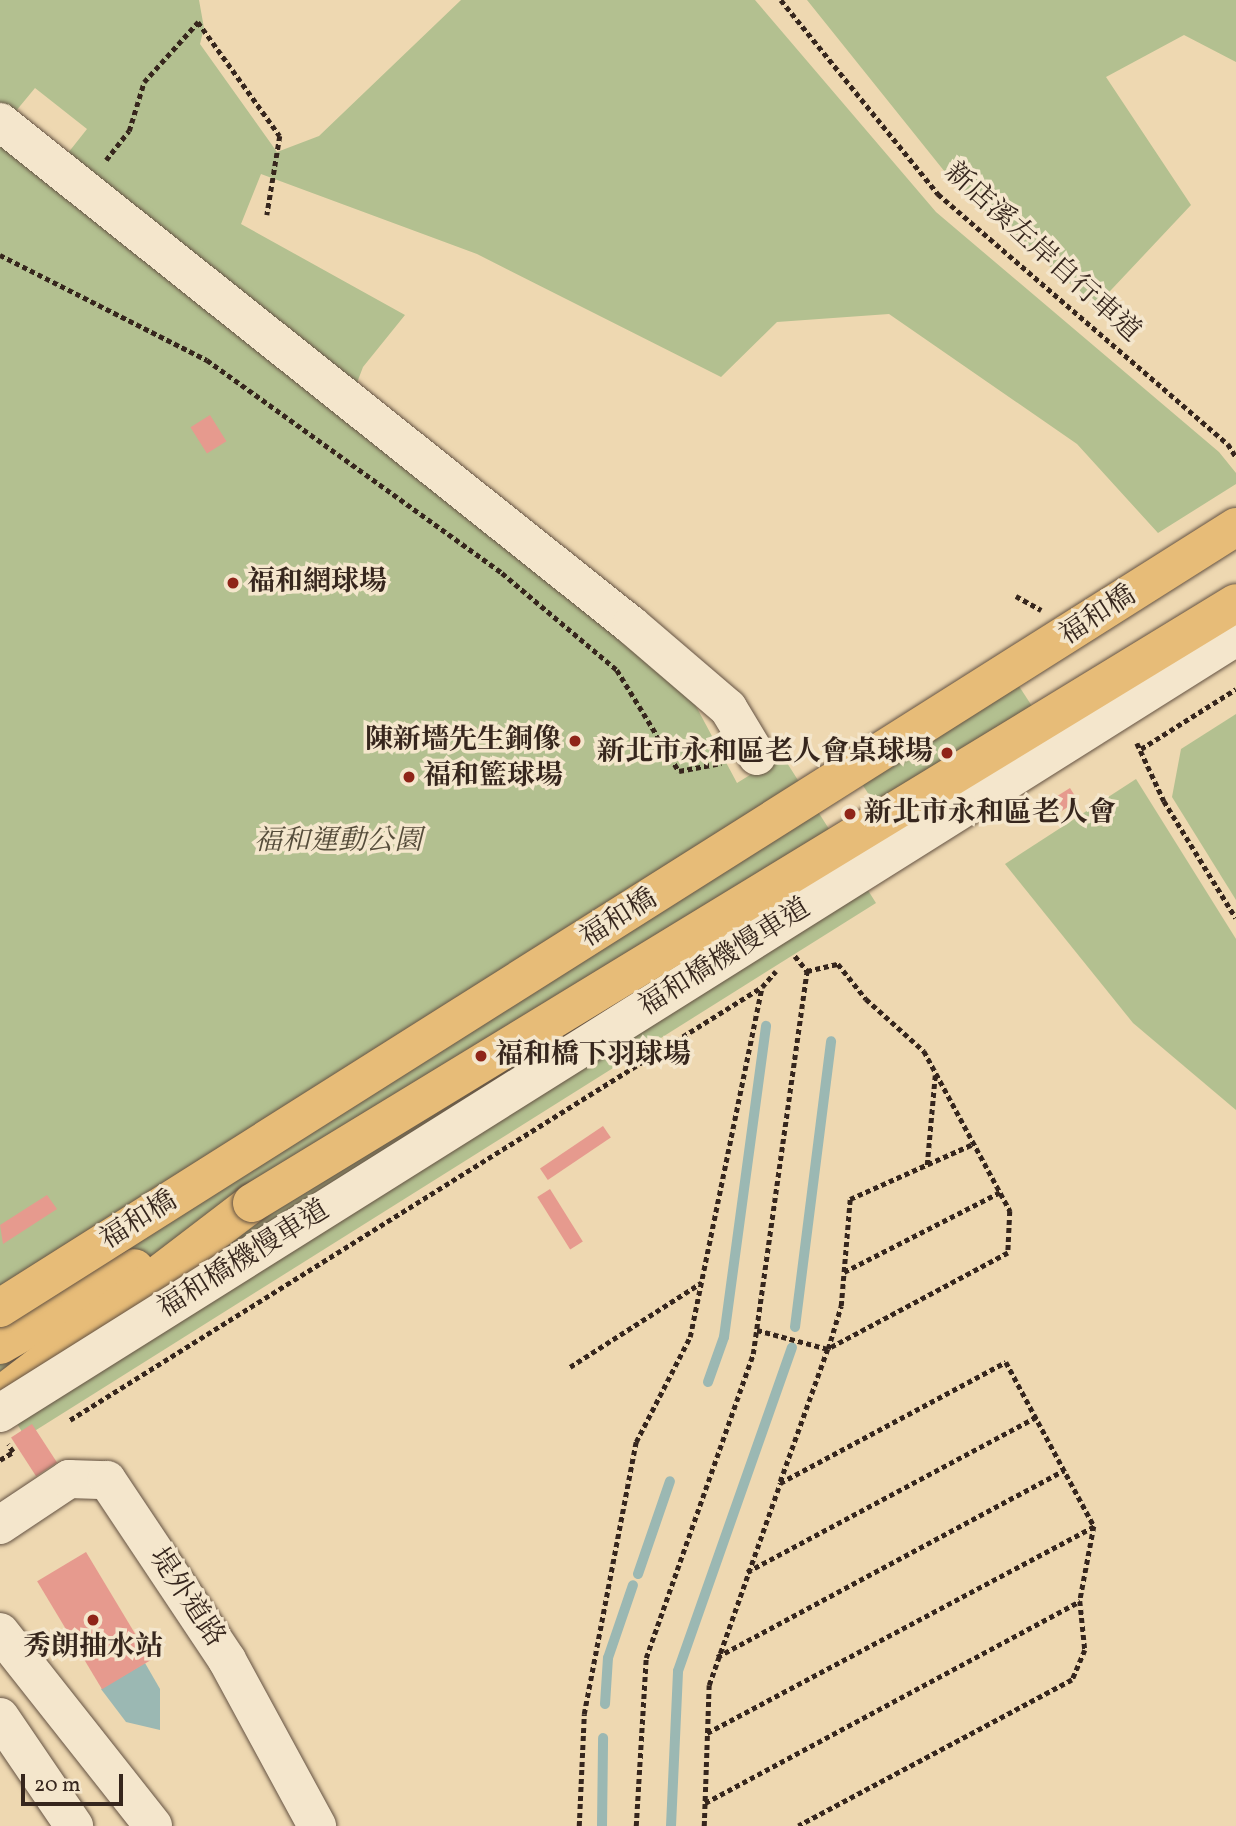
<!DOCTYPE html>
<html>
<head>
<meta charset="utf-8">
<style>
	body { margin:0 }
	#map { position:relative; width:1236px; height:1826px; overflow:hidden; background:#eed8b1; font-family:Vollkorn,"Noto Serif TC",serif }
	div>[style] { position:absolute }
	[style*='--x'] { left:calc(var(--x)*1px); top:calc(var(--y)*1px); width:calc(var(--w)*1px); rotate:calc(var(--a)*1deg) }
	.green>* { inset:0; background:#b3c090; transform-origin:0 0 }
	.water>* { inset:0; background:#9bb8b3 }
	.stream>* { height:10px; margin:-5px; padding:0 5px; transform-origin:5px; border-radius:5px; background:#9bb8b3 }
	.building>* { inset:0; background:#e69a8e; transform-origin:0 0 }
	.path>* { height:4.5px; margin-top:-2.25px; transform-origin:0; background:repeating-linear-gradient(90deg,#36261d 0 5px,transparent 0 8.5px) }
	.roads { filter:drop-shadow(0 0 2px #645242) drop-shadow(0 0 2px #645242) }
	.minor>* { height:38px; margin:-19px; padding:0 19px; transform-origin:19px; border-radius:19px; background:#f4e6cc }
	.major>* { height:38px; margin:-19px; padding:0 19px; transform-origin:19px; border-radius:19px; background:#e7bc78 }
	.bridges { filter:drop-shadow(0 0 2px #645242) drop-shadow(0 0 2px #645242) }
	.minor-bridge>* { height:38px; margin:-19px; padding:0 19px; transform-origin:19px; border-radius:19px; background:#f4e6cc }
	.major-bridge>* { height:38px; margin:-19px; padding:0 19px; transform-origin:19px; border-radius:19px; background:#e7bc78 }
	.dots>* { width:19px; height:19px; translate:-50% -50%; box-sizing:border-box; border:4px solid #f4e6cc; border-radius:50% }
	span { translate:-50% -50%; white-space:nowrap; text-align:center; line-height:1.15; -webkit-text-stroke:7px #f4e6cc; paint-order:stroke }
	.street-label { font-size:28px; color:#36261d }
	.poi-label { font-size:28px; color:#36261d; font-weight:700 }
	.left { translate:0 -50%; text-align:left }
	.right { translate:-100% -50%; text-align:right }
	.park-label { font-size:28px; color:#554c3a; font-style:italic }
	.scale { position:absolute; left:21px; top:1774px; width:102px; height:32px; box-sizing:border-box; border:4px solid #36261d; border-top:0; padding-left:9px; font-size:21px; line-height:24px; white-space:nowrap; color:#36261d; -webkit-text-stroke:5px #f4e6cc; paint-order:stroke }
</style>
</head>
<body>
<div id="map">
	<div class="green">
		<div style="clip-path:polygon(0 0,199px 0,204px 28px,200px 44px,277px 152px,319px 136px,461px 0,755px 0,936px 212px,1219px 452px,1236px 473px,1236px 484px,1158px 533px,1077px 444px,889px 314px,777px 322px,721px 377px,477px 254px,261px 174px,241px 224px,405px 315px,363px 367px,355px 388px,64px 158px,87px 129px,35px 88px,11px 117px,0 107px)"></div>
		<div style="clip-path:polygon(807px 0,1236px 0,1236px 62px,1184px 35px,1106px 77px,1191px 205px,1096px 306px,957px 187px)"></div>
		<div style="clip-path:polygon(0 143px,689px 693px,737px 783px,782px 755px,876px 903px,25px 1437px,0 1395px)"></div>
		<div style="left:1004px;top:663px;width:93px;height:185px;rotate:57deg"></div>
		<div style="clip-path:polygon(1236px 714px,1236px 900px,1172px 797px,1181px 749px)"></div>
		<div style="clip-path:polygon(1136px 779px,1236px 939px,1236px 1110px,1133px 1023px,1005px 864px)"></div>
	</div>
	<div class="water">
		<div style="clip-path:polygon(145px 1663px,160px 1689px,160px 1730px,126px 1722px,101px 1689px)"></div>
	</div>
	<div class="stream">
		<div style="--x:795;--y:1327;--w:288;--a:-82.8"></div>
		<div style="--x:708;--y:1382;--w:48;--a:-70.4"></div>
		<div style="--x:724;--y:1337;--w:314;--a:-82.3"></div>
		<div style="--x:638;--y:1574;--w:98;--a:-71"></div>
		<div style="--x:605;--y:1704;--w:46;--a:-86.3"></div>
		<div style="--x:608;--y:1658;--w:77;--a:-71.1"></div>
		<div style="--x:602;--y:1826;--w:88;--a:-89.3"></div>
		<div style="--x:671;--y:1826;--w:155;--a:-87.4"></div>
		<div style="--x:678;--y:1671;--w:343;--a:-70.6"></div>
	</div>
	<div class="building">
		<div style="left:210px;top:415px;width:31px;height:23px;rotate:58deg"></div>
		<div style="left:1070px;top:788px;width:15px;height:40px;rotate:58deg"></div>
		<div style="left:603px;top:1126px;width:14px;height:76px;rotate:56deg"></div>
		<div style="left:550px;top:1189px;width:62px;height:15px;rotate:58deg"></div>
		<div style="clip-path:polygon(47px 1195px,57px 1209px,3px 1244px,0 1225px)"></div>
		<div style="left:32px;top:1424px;width:46px;height:25px;rotate:57deg"></div>
		<div style="left:86px;top:1552px;width:126px;height:57px;rotate:59deg"></div>
	</div>
	<div class="path">
		<div style="--x:781;--y:0;--w:250;--a:51"></div>
		<div style="--x:938;--y:194;--w:383;--a:40.8"></div>
		<div style="--x:1228;--y:444;--w:15;--a:58"></div>
		<div style="--x:106;--y:160;--w:37;--a:-52"></div>
		<div style="--x:129;--y:131;--w:51;--a:-73"></div>
		<div style="--x:144;--y:82;--w:81;--a:-48"></div>
		<div style="--x:198;--y:22;--w:140;--a:54.3"></div>
		<div style="--x:280;--y:136;--w:80;--a:99.3"></div>
		<div style="--x:0;--y:255;--w:232;--a:26.9"></div>
		<div style="--x:207;--y:360;--w:364;--a:35.8"></div>
		<div style="--x:502;--y:573;--w:150;--a:40.1"></div>
		<div style="--x:617;--y:670;--w:119;--a:58.5"></div>
		<div style="--x:679;--y:771;--w:43;--a:-10.8"></div>
		<div style="--x:1016;--y:596;--w:29;--a:29"></div>
		<div style="--x:1137;--y:743;--w:64;--a:65"></div>
		<div style="--x:1164;--y:801;--w:137;--a:58.4"></div>
		<div style="--x:1141;--y:749;--w:112;--a:-32.3"></div>
		<div style="--x:795;--y:956;--w:19;--a:51"></div>
		<div style="--x:927;--y:1165;--w:90;--a:-84.9"></div>
		<div style="--x:844;--y:1272;--w:175;--a:-27.1"></div>
		<div style="--x:757;--y:1330;--w:73;--a:15"></div>
		<div style="--x:828;--y:1349;--w:45;--a:-73.2"></div>
		<div style="--x:841;--y:1306;--w:107;--a:-85.2"></div>
		<div style="--x:850;--y:1199;--w:135;--a:-24.1"></div>
		<div style="--x:570;--y:1367;--w:156;--a:-32.7"></div>
		<div style="--x:70;--y:1420;--w:816;--a:-32.04"></div>
		<div style="--x:762;--y:987;--w:21;--a:-49"></div>
		<div style="--x:0;--y:1460;--w:15;--a:-32"></div>
		<div style="--x:13;--y:1452;--w:9;--a:-126"></div>
		<div style="--x:747;--y:1572;--w:328;--a:-28.2"></div>
		<div style="--x:717;--y:1657;--w:394;--a:-28.3"></div>
		<div style="--x:707;--y:1733;--w:439;--a:-28.1"></div>
		<div style="--x:705;--y:1803;--w:426;--a:-28.3"></div>
		<div style="--x:579;--y:1826;--w:112;--a:-87.4"></div>
		<div style="--x:584;--y:1714;--w:277;--a:-79.2"></div>
		<div style="--x:636;--y:1442;--w:118;--a:-62.8"></div>
		<div style="--x:690;--y:1337;--w:357;--a:-78.4"></div>
		<div style="--x:636;--y:1826;--w:168;--a:-86.6"></div>
		<div style="--x:646;--y:1658;--w:322;--a:-70.6"></div>
		<div style="--x:753;--y:1354;--w:387;--a:-82"></div>
		<div style="--x:807;--y:971;--w:32;--a:-13"></div>
		<div style="--x:838;--y:964;--w:45;--a:51.3"></div>
		<div style="--x:866;--y:999;--w:78;--a:41.9"></div>
		<div style="--x:924;--y:1051;--w:182;--a:61.7"></div>
		<div style="--x:1010;--y:1211;--w:42;--a:92.7"></div>
		<div style="--x:1008;--y:1253;--w:204;--a:151.9"></div>
		<div style="--x:828;--y:1349;--w:142;--a:109.7"></div>
		<div style="--x:704;--y:1826;--w:141;--a:-88"></div>
		<div style="--x:709;--y:1685;--w:214;--a:-70.6"></div>
		<div style="--x:780;--y:1483;--w:256;--a:-28.2"></div>
		<div style="--x:1006;--y:1362;--w:186;--a:61.8"></div>
		<div style="--x:1094;--y:1526;--w:76;--a:100.6"></div>
		<div style="--x:1080;--y:1601;--w:49;--a:84.2"></div>
		<div style="--x:1085;--y:1650;--w:33;--a:113"></div>
		<div style="--x:1072;--y:1680;--w:310;--a:151.9"></div>
	</div>
	<div class="roads">
		<div class="minor">
			<div style="--x:0;--y:122;--w:807;--a:38.56"></div>
			<div style="--x:631;--y:625;--w:128;--a:40.6"></div>
			<div style="--x:728;--y:708;--w:56;--a:58.9"></div>
			<div style="--x:0;--y:1525;--w:83;--a:-33.7"></div>
			<div style="--x:69;--y:1479;--w:38;--a:2"></div>
			<div style="--x:107;--y:1480;--w:216;--a:56.3"></div>
			<div style="--x:227;--y:1660;--w:189;--a:61.5"></div>
			<div style="--x:0;--y:1632;--w:247;--a:51.7"></div>
			<div style="--x:0;--y:1717;--w:132;--a:55.8"></div>
		</div>
		<div class="major">
			<div style="--x:0;--y:1345;--w:155;--a:-29.7"></div>
			<div style="--x:1;--y:1395;--w:316;--a:-37.4"></div>
		</div>
	</div>
	<div class="bridges">
		<div class="minor-bridge">
			<div style="--x:0;--y:1413;--w:1459;--a:-32.12"></div>
		</div>
		<div class="major-bridge">
			<div style="--x:252;--y:1203;--w:1152;--a:-31.37"></div>
			<div style="--x:0;--y:1308;--w:1462;--a:-32.29"></div>
		</div>
	</div>
	<div class="dots">
		<div style="left:233px;top:583px;background:#8f2418"></div>
		<div style="left:575px;top:741px;background:#8f2418"></div>
		<div style="left:947px;top:753px;background:#8f2418"></div>
		<div style="left:409px;top:777px;background:#8f2418"></div>
		<div style="left:850px;top:814px;background:#8f2418"></div>
		<div style="left:481px;top:1056px;background:#8f2418"></div>
		<div style="left:93px;top:1620px;background:#8f2418"></div>
	</div>
	<div class="street-label">
		<span style="left:1042px;top:253px;rotate:42deg">新店溪左岸自行車道</span>
		<span style="left:1098px;top:616px;rotate:-33deg">福和橋</span>
		<span style="left:619px;top:919px;rotate:-32deg">福和橋</span>
		<span style="left:725px;top:958px;rotate:-32deg">福和橋機慢車道</span>
		<span style="left:139px;top:1221px;rotate:-32deg">福和橋</span>
		<span style="left:244px;top:1260px;rotate:-32deg">福和橋機慢車道</span>
		<span style="left:186px;top:1598px;rotate:56deg">堤外道路</span>
	</div>
	<div class="poi-label">
		<span class="left" style="left:247px;top:583px">福和網球場</span>
		<span class="right" style="left:561px;top:741px">陳新墻先生銅像</span>
		<span class="right" style="left:933px;top:753px">新北市永和區老人會桌球場</span>
		<span class="left" style="left:423px;top:777px">福和籃球場</span>
		<span class="left" style="left:864px;top:814px">新北市永和區老人會</span>
		<span class="left" style="left:495px;top:1056px">福和橋下羽球場</span>
		<span style="left:93px;top:1648px">秀朗抽水站</span>
	</div>
	<div class="park-label">
		<span style="left:338px;top:842px">福和運動公園</span>
	</div>
	<div class="scale">20 m</div>
</div>
</body>
</html>
